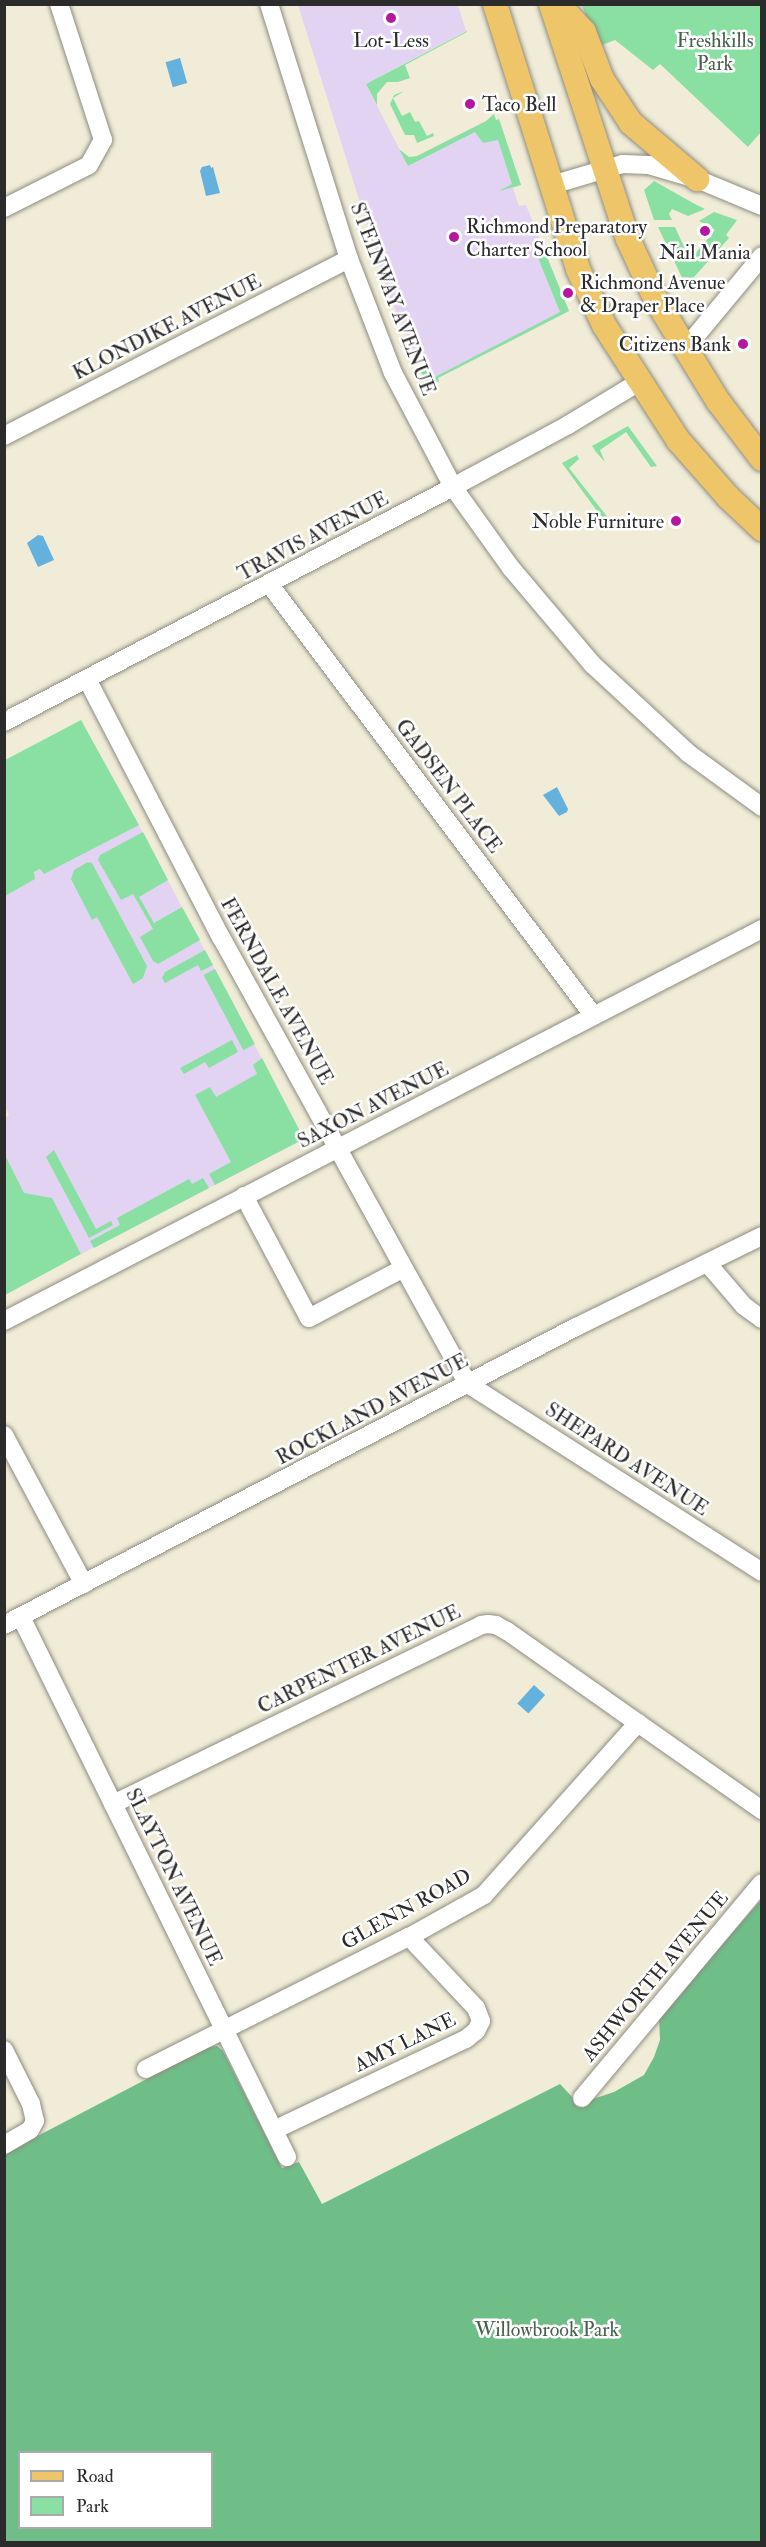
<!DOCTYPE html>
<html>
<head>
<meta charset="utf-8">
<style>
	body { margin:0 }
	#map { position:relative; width:766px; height:2547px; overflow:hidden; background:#f0ecd7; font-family:"IM FELL Double Pica",serif }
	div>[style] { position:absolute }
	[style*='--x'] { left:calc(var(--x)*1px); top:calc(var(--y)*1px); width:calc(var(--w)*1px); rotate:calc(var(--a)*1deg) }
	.built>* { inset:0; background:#e3d3f2 }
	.green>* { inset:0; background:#8ae0a2; transform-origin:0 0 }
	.forest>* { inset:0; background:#6fbe88 }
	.water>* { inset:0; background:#65b1de; transform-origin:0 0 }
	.roads { filter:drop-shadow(0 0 2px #8e8c81) drop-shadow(0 0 2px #8e8c81) }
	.minor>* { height:18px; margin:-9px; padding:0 9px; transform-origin:9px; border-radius:9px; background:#fff }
	.major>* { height:24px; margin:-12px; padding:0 12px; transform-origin:12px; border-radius:12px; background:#eec569 }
	.dots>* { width:16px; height:16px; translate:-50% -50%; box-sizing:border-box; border:3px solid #fff; border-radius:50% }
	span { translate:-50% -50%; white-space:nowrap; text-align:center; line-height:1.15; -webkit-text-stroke:5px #fff; paint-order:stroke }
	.poi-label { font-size:20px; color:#2b2b2b }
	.left { translate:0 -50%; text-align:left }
	.right { translate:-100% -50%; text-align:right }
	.park-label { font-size:20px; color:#48614f }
	.street-label { font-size:20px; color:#2b2b2b }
	.frame { position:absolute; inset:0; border:6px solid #2b2b2b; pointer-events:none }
	.legend { position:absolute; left:18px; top:2451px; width:195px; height:78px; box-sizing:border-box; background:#fff; border:2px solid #aaa; margin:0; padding:8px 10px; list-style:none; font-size:18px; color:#2b2b2b }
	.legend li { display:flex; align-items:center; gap:12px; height:30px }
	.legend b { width:30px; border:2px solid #aaa }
</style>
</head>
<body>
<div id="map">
	<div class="built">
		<div style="clip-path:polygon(298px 5px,458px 5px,466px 31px,366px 84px,408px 166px,499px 119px,521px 185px,513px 188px,519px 206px,526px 205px,569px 311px,438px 378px,439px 381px,428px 387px,389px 295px)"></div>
		<div style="clip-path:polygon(135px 818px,304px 1139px,81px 1254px,52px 1199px,24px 1194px,5px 1155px,5px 1118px,9px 1115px,5px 1107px,5px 888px)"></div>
	</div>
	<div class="green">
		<div style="clip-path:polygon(582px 5px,761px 5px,761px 132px,748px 147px,660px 64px,653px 70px,615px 40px,597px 47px)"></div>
		<div style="clip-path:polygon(467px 31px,467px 32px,405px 65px,410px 78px,398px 82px,387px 82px,377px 94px,377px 105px,366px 84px)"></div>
		<div style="clip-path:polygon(404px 91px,393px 98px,402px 116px,410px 112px,415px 122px,419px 121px,427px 136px,433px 133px,434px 136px,417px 143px,414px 135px,405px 135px,390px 104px,394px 95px)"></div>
		<div style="clip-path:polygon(494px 114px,496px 120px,499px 119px,521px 185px,499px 191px,512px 184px,498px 140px,483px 143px,475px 132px,408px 166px,399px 149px,409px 157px,417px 156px,486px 121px)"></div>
		<div style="clip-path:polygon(654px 181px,693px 203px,705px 209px,688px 216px,672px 209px,669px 214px,672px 220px,654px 220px,644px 190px)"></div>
		<div style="clip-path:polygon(714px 212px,737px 220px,726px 235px,729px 238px,686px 286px,658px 227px,675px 227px,690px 260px,715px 230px,699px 221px)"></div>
		<div style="clip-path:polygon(540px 240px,569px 311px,438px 378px,439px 381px,428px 387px,419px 368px,424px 366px,433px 378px,560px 312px,532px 243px)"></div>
		<div style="clip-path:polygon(628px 426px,657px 466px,651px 467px,626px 432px,600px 450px,605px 462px,596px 452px,592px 446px)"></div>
		<div style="clip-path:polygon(577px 455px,579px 459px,569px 468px,609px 519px,605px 522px,562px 463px)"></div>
		<div style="clip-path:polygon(81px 720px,139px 825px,44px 874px,40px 869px,34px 872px,35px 879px,5px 896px,5px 760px)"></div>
		<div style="clip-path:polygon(143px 832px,168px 880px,139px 897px,154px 923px,182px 907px,200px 940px,158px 964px,153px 961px,140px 937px,153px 929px,133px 894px,121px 900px,98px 860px,100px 855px)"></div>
		<div style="clip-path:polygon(88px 862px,92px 863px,147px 966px,143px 978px,133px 984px,97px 917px,92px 920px,71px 879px,74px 870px)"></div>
		<div style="clip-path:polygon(205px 950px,213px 965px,201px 971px,198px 965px,165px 983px,162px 978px,165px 972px)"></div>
		<div style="left:215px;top:969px;width:85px;height:13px;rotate:62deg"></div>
		<div style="clip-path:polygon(232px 1040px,238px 1052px,209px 1068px,205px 1062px,184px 1074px,180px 1068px)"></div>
		<div style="clip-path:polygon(262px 1058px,304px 1139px,215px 1185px,209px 1174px,231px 1162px,195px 1095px,210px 1087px,216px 1097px,257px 1074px,253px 1065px)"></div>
		<div style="clip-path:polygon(54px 1150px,96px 1229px,111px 1221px,113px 1225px,89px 1238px,46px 1157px)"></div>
		<div style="clip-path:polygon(5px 1155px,24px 1193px,52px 1198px,81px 1254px,5px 1295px)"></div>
		<div style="clip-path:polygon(203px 1178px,209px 1188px,94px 1248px,90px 1241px,120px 1225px,117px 1218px,189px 1179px,192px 1184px)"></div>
	</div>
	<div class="forest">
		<div style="clip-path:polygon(evenodd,761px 1900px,761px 2542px,5px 2542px,5px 2153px,208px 2047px,217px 2046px,223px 2051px,282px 2168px,299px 2162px,322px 2204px,560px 2084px,575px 2100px,584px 2102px,614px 2092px,644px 2075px,654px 2057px,660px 2040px,659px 2017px,761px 1900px,20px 2452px,212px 2452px,212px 2528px,20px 2528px,20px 2452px)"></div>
	</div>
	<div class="water">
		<div style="left:180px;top:58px;width:26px;height:15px;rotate:74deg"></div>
		<div style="clip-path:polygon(210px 165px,211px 168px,213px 167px,220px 193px,206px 196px,200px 171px,202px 167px)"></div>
		<div style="clip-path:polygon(38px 535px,43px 536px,54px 560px,38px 567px,27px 543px)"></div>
		<div style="clip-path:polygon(557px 787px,568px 809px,567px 812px,559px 816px,543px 795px)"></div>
		<div style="left:534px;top:1685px;width:15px;height:25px;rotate:42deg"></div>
	</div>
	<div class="roads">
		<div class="minor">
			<div style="--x:269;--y:4;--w:267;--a:72.6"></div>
			<div style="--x:349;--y:259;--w:122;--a:68.9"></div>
			<div style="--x:393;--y:373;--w:129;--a:62.2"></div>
			<div style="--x:453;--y:487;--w:100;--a:54.4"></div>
			<div style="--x:511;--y:568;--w:126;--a:49.8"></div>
			<div style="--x:592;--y:664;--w:131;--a:42.8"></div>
			<div style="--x:688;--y:753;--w:92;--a:36.1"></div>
			<div style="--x:552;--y:185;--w:74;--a:-16.5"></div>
			<div style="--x:623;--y:164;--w:26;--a:2"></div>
			<div style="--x:649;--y:165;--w:50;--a:16.3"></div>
			<div style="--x:697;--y:179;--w:70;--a:22.6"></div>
			<div style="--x:4;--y:208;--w:95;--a:-26.8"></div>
			<div style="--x:89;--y:165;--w:29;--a:-61"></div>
			<div style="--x:103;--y:140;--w:143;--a:-107.9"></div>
			<div style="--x:684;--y:350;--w:122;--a:-50.3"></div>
			<div style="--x:4;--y:436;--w:388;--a:-27.2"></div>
			<div style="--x:270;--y:585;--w:538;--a:53.09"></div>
			<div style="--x:87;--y:679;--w:291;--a:62.6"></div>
			<div style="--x:221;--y:937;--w:511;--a:61.08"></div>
			<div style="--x:468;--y:1384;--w:349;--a:32.6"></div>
			<div style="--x:4;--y:722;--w:507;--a:-27.63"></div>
			<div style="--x:453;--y:487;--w:131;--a:-28.3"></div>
			<div style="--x:568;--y:425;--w:83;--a:-31.2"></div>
			<div style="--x:244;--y:1196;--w:138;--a:62"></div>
			<div style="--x:309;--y:1318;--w:105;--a:-27.8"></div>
			<div style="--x:708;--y:1264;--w:55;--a:49.4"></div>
			<div style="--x:744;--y:1306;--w:22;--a:36"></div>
			<div style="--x:4;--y:1321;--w:853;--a:-27.35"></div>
			<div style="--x:4;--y:1435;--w:169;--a:61.8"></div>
			<div style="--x:21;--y:1617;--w:602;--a:63.78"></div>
			<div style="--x:4;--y:1625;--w:645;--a:-27.52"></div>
			<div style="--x:576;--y:1327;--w:207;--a:-26.1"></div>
			<div style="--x:113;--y:1804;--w:409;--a:-25.9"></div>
			<div style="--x:481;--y:1625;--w:7;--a:-8"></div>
			<div style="--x:488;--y:1624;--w:8;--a:7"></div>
			<div style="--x:496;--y:1625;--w:13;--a:29"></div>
			<div style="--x:507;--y:1631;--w:312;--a:35.1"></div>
			<div style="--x:4;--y:2050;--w:60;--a:63.4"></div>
			<div style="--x:31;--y:2104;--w:17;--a:77"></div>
			<div style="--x:35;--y:2121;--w:10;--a:119"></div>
			<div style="--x:30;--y:2130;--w:30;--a:150"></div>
			<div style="--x:146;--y:2069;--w:294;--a:-26.7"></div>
			<div style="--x:409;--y:1937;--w:86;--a:-29.2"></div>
			<div style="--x:484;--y:1895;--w:231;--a:-48.2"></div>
			<div style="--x:582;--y:2098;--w:280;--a:-50.1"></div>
			<div style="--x:274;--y:2130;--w:212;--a:-25.4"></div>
			<div style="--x:466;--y:2039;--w:13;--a:-39"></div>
			<div style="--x:476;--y:2031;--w:11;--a:-63"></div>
			<div style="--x:481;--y:2021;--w:14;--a:-111"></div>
			<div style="--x:476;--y:2008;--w:98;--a:-133.3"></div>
		</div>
		<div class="major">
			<div style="--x:495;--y:4;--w:278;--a:72.6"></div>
			<div style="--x:578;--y:269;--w:62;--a:65.1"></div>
			<div style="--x:604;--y:325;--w:137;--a:57.2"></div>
			<div style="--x:678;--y:440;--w:76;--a:48.7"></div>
			<div style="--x:728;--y:497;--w:47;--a:43.3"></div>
			<div style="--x:551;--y:4;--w:247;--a:71.9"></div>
			<div style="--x:628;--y:239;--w:67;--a:65.3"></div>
			<div style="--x:656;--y:300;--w:119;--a:58.5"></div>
			<div style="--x:718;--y:401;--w:73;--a:52.8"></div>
			<div style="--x:558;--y:4;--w:38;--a:47"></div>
			<div style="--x:584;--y:32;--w:50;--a:69"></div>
			<div style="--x:602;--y:79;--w:53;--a:56.6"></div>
			<div style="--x:631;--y:123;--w:87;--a:40.3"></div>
		</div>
	</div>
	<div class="dots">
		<div style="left:391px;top:18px;background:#b5179e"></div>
		<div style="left:470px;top:104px;background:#b5179e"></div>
		<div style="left:705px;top:231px;background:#b5179e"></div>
		<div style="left:454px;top:237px;background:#b5179e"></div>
		<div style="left:568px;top:293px;background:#b5179e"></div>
		<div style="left:743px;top:344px;background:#b5179e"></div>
		<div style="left:676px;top:521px;background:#b5179e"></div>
	</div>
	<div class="poi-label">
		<span style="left:391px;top:40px">Lot-Less</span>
		<span class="left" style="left:482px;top:104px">Taco Bell</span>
		<span class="left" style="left:466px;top:238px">Richmond Preparatory<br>Charter School</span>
		<span style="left:705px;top:252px">Nail Mania</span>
		<span class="left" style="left:580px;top:294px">Richmond Avenue<br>&amp; Draper Place</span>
		<span class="right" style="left:731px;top:344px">Citizens Bank</span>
		<span class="right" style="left:664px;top:521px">Noble Furniture</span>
	</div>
	<div class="park-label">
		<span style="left:715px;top:52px">Freshkills<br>Park</span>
		<span style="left:547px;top:2329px">Willowbrook Park</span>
	</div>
	<div class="street-label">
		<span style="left:393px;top:299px;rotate:69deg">STEINWAY AVENUE</span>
		<span style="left:167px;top:327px;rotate:-27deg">KLONDIKE AVENUE</span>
		<span style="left:313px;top:536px;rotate:-28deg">TRAVIS AVENUE</span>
		<span style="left:449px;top:786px;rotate:53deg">GADSEN PLACE</span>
		<span style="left:277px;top:991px;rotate:61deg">FERNDALE AVENUE</span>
		<span style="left:373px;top:1105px;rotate:-27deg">SAXON AVENUE</span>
		<span style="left:372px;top:1409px;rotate:-28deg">ROCKLAND AVENUE</span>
		<span style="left:627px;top:1459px;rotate:33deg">SHEPARD AVENUE</span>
		<span style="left:359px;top:1659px;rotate:-26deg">CARPENTER AVENUE</span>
		<span style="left:174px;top:1877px;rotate:64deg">SLAYTON AVENUE</span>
		<span style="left:406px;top:1909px;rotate:-29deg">GLENN ROAD</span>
		<span style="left:655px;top:1976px;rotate:-50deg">ASHWORTH AVENUE</span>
		<span style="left:405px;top:2042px;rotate:-26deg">AMY LANE</span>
	</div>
	<div class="frame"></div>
	<ul class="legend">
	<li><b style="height:8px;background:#eec569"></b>Road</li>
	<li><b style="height:16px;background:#8ae0a2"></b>Park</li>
	</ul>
</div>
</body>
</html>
